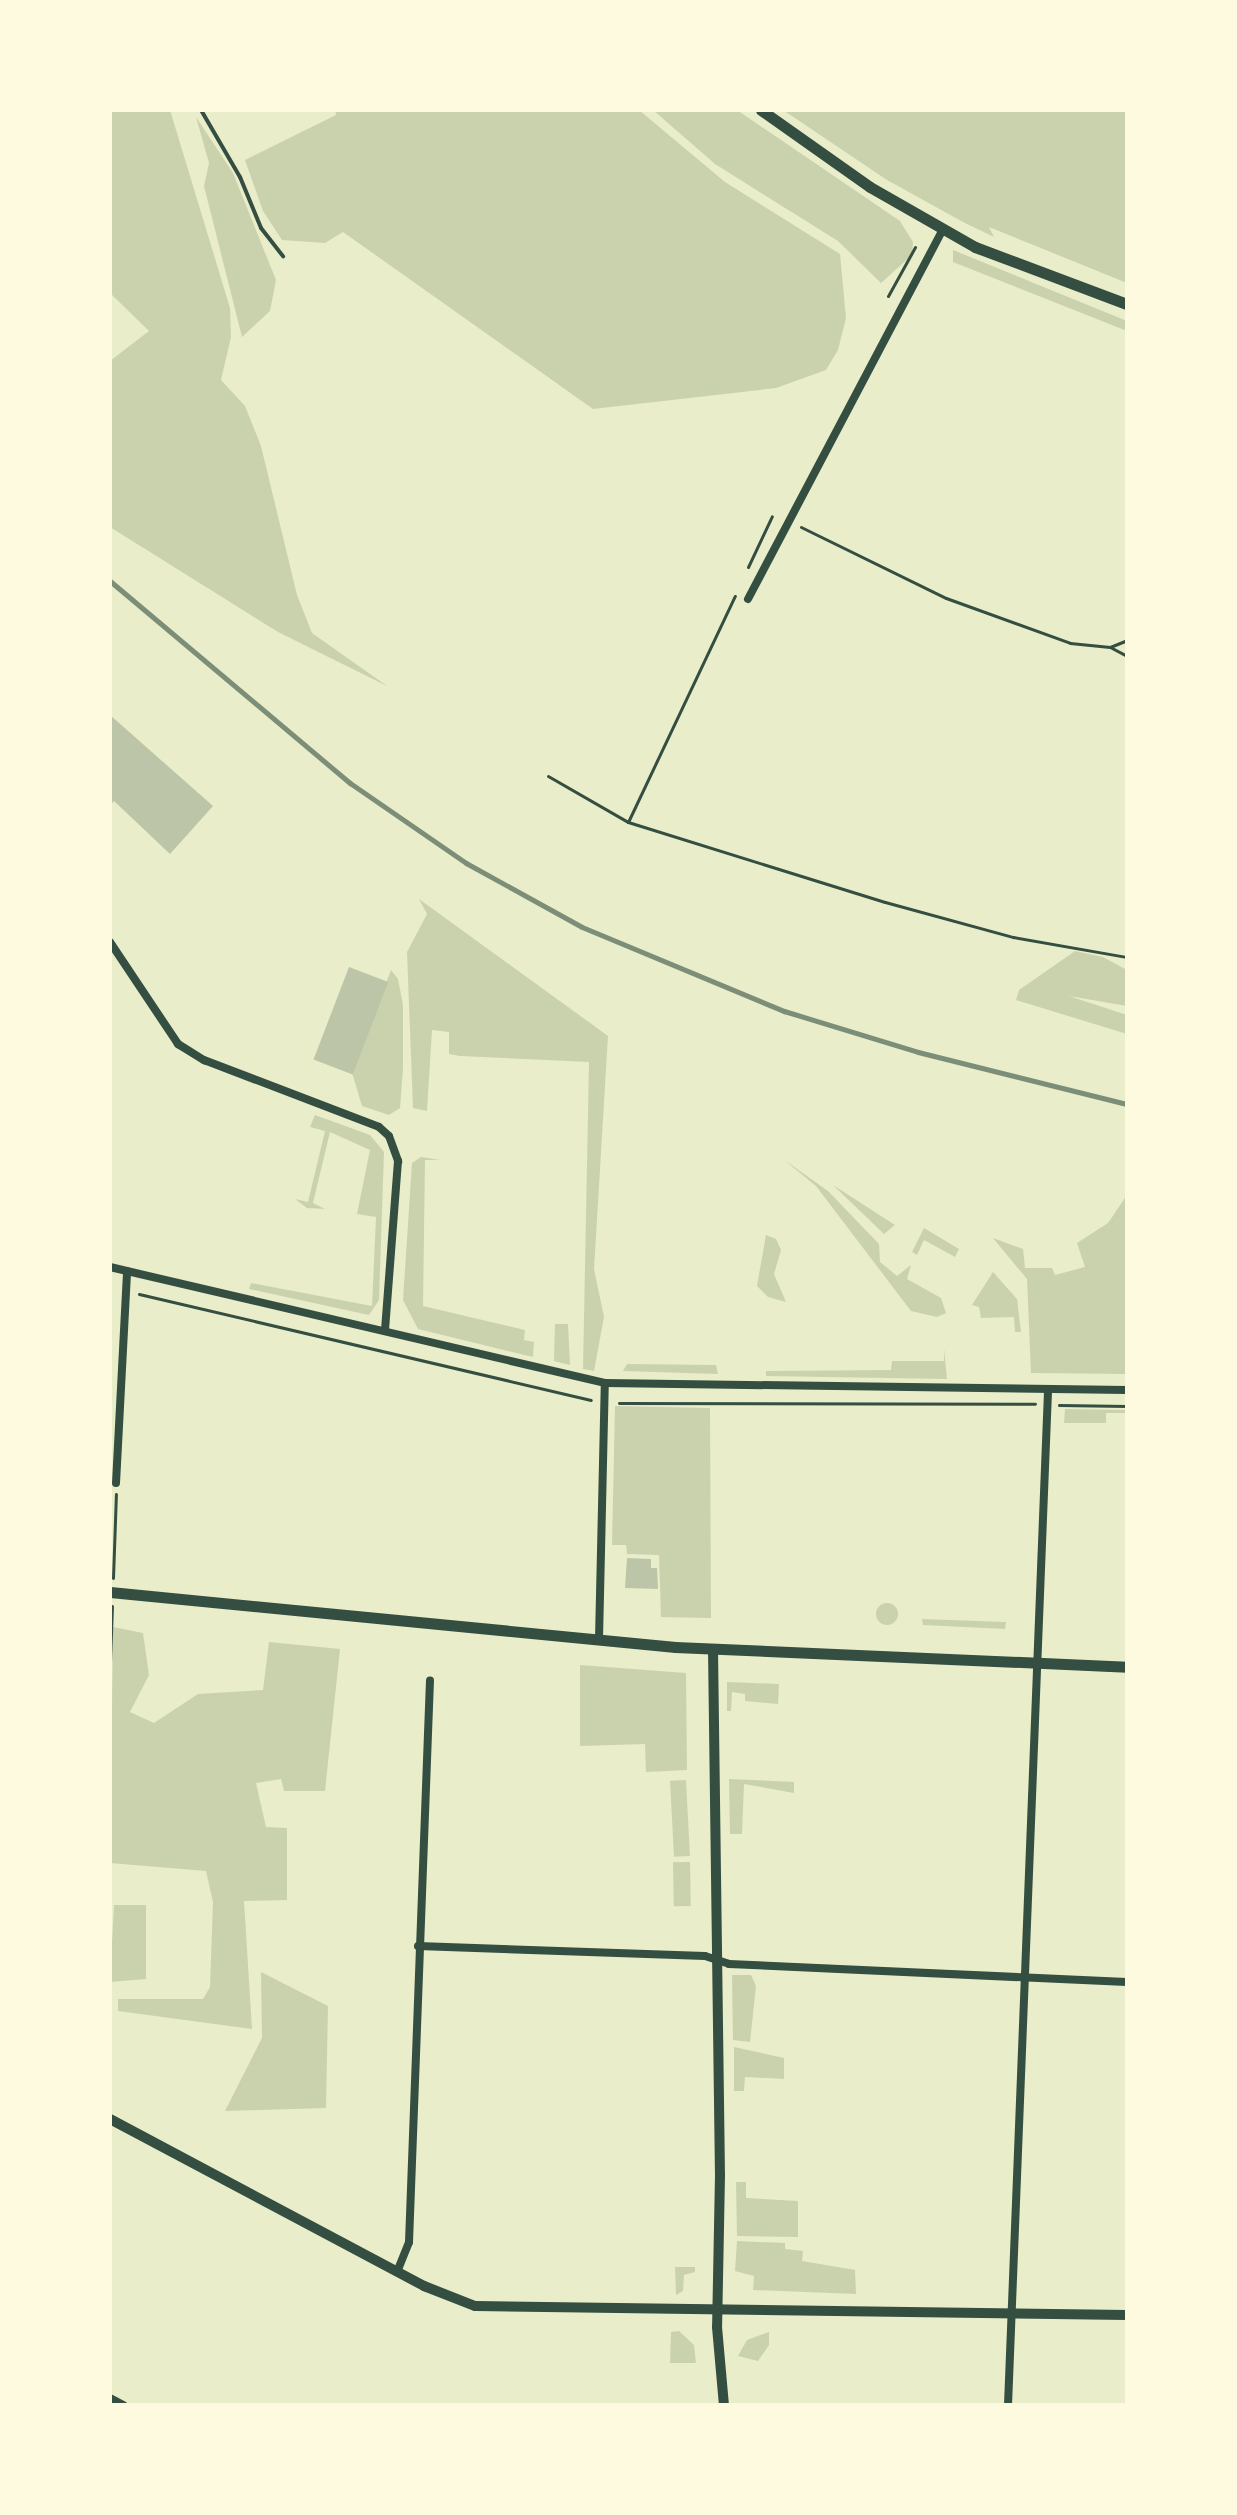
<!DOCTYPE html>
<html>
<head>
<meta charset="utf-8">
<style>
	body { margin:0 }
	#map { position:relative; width:1237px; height:2515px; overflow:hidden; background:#e9edc9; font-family:"IBM Plex Sans",sans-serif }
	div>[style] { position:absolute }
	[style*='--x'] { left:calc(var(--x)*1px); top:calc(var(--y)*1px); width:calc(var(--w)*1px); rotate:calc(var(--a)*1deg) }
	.green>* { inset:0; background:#cad2ad; transform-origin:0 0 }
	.round { border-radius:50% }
	.building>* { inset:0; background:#bcc5a7; transform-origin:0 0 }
	.path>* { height:3px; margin:-1.5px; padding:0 1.5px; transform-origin:1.5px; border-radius:1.5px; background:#344e41 }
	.service>* { height:4px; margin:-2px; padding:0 2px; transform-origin:2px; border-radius:2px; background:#344e41 }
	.minor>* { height:8px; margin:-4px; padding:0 4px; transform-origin:4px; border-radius:4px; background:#344e41 }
	.tertiary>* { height:10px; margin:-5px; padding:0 5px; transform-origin:5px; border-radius:5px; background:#344e41 }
	.secondary>* { height:11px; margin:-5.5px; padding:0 5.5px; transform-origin:5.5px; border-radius:5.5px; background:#344e41 }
	.rail>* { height:5px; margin:-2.5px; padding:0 2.5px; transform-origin:2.5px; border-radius:2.5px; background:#7c8e77 }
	span { translate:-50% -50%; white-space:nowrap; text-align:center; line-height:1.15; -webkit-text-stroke:8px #fefae0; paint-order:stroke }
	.frame { position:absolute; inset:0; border:112px solid #fefae0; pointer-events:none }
</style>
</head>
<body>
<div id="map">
	<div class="green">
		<div style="clip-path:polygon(110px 110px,170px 110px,230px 308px,231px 337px,221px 380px,245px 406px,261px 446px,297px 595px,312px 633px,387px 686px,278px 632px,110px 527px,110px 361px,149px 331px,110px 293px)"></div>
		<div style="clip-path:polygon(335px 110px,639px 110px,725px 182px,840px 254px,846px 318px,838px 350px,826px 370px,776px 388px,593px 409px,343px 232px,325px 243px,282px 240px,263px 211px,245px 160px,336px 115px)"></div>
		<div style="clip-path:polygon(653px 110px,737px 110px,900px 221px,913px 242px,912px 255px,881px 283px,838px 241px,715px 164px)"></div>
		<div style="clip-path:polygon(783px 110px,1127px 110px,1127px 283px,989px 227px,994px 237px,963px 222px,887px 180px)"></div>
		<div style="clip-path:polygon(196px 117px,233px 173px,276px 280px,270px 311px,242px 337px,204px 186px,209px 163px)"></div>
		<div style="clip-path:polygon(953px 250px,1127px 321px,1127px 331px,953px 262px)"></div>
		<div style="clip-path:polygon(419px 899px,608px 1036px,594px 1269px,604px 1317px,594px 1371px,583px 1369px,589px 1062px,460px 1056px,449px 1054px,449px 1032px,432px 1030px,427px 1111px,413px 1108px,407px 952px,427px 914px)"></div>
		<div style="clip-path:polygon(1075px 951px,1103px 957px,1127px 970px,1127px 1006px,1069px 996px,1127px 1015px,1127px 1034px,1016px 1000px,1019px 990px)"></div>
		<div style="clip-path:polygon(391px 970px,398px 979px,403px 1005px,403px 1068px,400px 1108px,389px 1115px,362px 1106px,352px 1073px)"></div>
		<div style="clip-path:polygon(315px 1115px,370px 1135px,384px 1152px,379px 1300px,369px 1315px,249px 1289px,251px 1283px,372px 1306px,376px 1217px,357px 1214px,370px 1150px,330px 1132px,313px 1203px,325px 1209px,307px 1208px,295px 1199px,308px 1202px,325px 1131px,310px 1127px)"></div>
		<div style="clip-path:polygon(421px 1157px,440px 1160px,425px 1160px,423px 1306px,525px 1330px,524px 1340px,534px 1342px,533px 1357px,418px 1329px,403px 1300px,412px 1163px)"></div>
		<div style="clip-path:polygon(783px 1159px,828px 1191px,879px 1244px,880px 1262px,897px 1276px,911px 1265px,907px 1279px,941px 1298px,946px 1313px,937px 1317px,911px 1311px,816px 1186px)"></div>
		<div style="clip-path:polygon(833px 1185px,895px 1225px,884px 1234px)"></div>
		<div style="clip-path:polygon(1127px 1195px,1127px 1374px,1031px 1373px,1027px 1279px,993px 1238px,1023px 1249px,1025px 1268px,1052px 1268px,1055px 1275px,1085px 1267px,1077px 1243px,1108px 1223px)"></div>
		<div style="clip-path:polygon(924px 1228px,959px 1249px,955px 1257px,924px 1240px,917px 1255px,912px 1252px)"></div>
		<div style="clip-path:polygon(766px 1235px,776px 1239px,781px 1250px,774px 1274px,786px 1302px,768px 1297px,757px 1286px)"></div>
		<div style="clip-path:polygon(993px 1272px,1017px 1299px,1021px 1332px,1015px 1332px,1014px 1317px,981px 1318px,979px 1307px,972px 1305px)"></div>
		<div style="clip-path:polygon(555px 1324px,568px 1324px,570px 1365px,554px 1361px)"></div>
		<div style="clip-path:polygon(944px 1349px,947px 1379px,766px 1376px,766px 1371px,891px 1370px,892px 1361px,944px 1361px)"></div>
		<div style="clip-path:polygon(627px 1364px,716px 1365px,718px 1374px,623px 1371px)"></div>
		<div style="clip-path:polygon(615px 1406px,710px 1408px,711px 1618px,661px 1617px,659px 1555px,627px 1554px,626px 1545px,612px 1545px)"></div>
		<div style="clip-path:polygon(1065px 1409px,1127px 1410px,1127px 1413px,1106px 1413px,1106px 1423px,1064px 1423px)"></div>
		<div class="round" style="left:876px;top:1603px;width:22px;height:22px"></div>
		<div style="clip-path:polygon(922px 1619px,1006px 1622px,1005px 1629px,923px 1625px)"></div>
		<div style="clip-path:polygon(113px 1627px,143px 1633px,149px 1675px,130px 1712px,154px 1723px,198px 1694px,263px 1690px,269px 1642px,340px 1649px,325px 1791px,284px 1791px,281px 1779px,256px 1783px,266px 1827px,287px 1828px,287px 1900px,244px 1901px,252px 2029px,118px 2011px,118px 1999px,203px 1999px,210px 1987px,213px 1902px,206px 1871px,110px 1863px)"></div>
		<div style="clip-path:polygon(580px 1665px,686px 1673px,687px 1770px,646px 1772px,645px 1744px,580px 1746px)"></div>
		<div style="clip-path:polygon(727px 1682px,779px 1684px,778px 1704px,745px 1701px,745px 1694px,732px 1692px,731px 1711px,727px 1711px)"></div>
		<div style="clip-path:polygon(729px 1779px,794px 1782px,794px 1793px,744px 1784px,742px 1834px,730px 1834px)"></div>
		<div style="left:686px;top:1780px;width:76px;height:16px;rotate:87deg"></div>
		<div style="left:690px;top:1862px;width:44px;height:17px;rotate:89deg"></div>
		<div style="clip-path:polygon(114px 1905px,146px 1905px,146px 1979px,110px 1982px)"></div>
		<div style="clip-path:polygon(261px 1972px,328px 2006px,326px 2108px,225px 2111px,262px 2038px)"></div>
		<div style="clip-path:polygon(732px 1975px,751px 1975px,756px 1986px,750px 2042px,733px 2040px)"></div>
		<div style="clip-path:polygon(734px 2047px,784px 2058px,784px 2079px,745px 2077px,744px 2091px,734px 2091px)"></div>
		<div style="clip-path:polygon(736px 2182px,746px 2182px,746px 2198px,798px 2201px,798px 2237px,737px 2236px)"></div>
		<div style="clip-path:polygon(737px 2241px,785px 2243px,785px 2249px,803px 2251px,802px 2261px,855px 2270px,856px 2294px,753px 2290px,754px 2276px,735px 2271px)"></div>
		<div style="clip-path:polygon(675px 2267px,695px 2267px,695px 2272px,684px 2275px,683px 2291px,676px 2295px)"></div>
		<div style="clip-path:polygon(679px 2331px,694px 2345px,696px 2363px,670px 2363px,671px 2332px)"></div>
		<div style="clip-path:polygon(769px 2332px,769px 2345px,758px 2361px,738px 2356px,747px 2340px)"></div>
	</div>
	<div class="building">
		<div style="clip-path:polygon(110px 715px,213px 806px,170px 854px,114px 801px,110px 805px)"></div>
		<div style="left:349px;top:967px;width:42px;height:99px;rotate:21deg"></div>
		<div style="clip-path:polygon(627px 1558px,651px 1559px,651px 1568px,657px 1568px,658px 1589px,625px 1588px)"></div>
	</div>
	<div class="path">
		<div style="--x:888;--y:296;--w:56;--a:-61.1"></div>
		<div style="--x:801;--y:527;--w:161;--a:26.1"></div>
		<div style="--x:946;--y:598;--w:132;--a:19.9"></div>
		<div style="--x:1070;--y:643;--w:40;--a:5.7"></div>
		<div style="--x:1110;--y:647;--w:18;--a:-22"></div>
		<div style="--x:748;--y:567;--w:56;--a:-64.8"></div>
		<div style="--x:1110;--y:647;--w:19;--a:28"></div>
		<div style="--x:548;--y:776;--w:92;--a:29.9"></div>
		<div style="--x:628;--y:822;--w:269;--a:17.3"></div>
		<div style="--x:885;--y:902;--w:133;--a:15.3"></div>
		<div style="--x:1013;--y:937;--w:116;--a:10"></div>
		<div style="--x:628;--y:822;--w:250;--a:-64.7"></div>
		<div style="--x:139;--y:1294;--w:464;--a:13.2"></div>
		<div style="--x:619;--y:1403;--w:416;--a:0.1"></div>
		<div style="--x:1059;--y:1405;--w:68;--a:0.8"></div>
		<div style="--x:113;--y:1578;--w:84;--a:-88"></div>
		<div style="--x:110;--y:1662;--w:56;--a:-88"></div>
	</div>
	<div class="service">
		<div style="--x:201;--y:110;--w:78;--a:59.8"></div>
		<div style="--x:240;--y:177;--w:55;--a:67.6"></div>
		<div style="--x:261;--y:228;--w:36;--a:52"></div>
	</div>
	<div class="minor">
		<div style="--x:748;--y:599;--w:418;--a:-62.2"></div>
		<div style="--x:110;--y:942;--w:123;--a:56.3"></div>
		<div style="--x:178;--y:1044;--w:31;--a:32"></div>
		<div style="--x:204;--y:1060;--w:187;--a:20.9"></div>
		<div style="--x:379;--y:1127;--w:13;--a:42"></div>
		<div style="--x:389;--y:1136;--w:27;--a:70"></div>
		<div style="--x:398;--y:1161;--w:170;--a:94.4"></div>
		<div style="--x:110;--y:1267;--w:508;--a:13.19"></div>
		<div style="--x:605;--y:1383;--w:522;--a:0.77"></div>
		<div style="--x:116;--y:1483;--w:212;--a:-87"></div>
		<div style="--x:599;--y:1639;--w:256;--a:-88.7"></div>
		<div style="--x:418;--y:1946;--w:287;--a:2"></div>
		<div style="--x:705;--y:1956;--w:25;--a:18"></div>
		<div style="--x:729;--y:1964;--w:398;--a:2.6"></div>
		<div style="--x:397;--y:2272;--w:32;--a:-68"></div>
		<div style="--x:409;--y:2242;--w:562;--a:-87.86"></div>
		<div style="--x:110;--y:2398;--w:15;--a:28"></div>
		<div style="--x:1008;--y:2405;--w:1016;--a:-87.74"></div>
	</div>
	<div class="tertiary">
		<div style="--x:713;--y:1649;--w:526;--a:89.24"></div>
		<div style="--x:720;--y:2175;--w:152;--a:91.1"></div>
		<div style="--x:717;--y:2327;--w:78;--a:84.9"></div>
		<div style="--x:110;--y:2119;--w:356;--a:28"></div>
		<div style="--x:424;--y:2286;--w:55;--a:21.4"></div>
		<div style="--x:475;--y:2306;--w:652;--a:0.79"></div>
	</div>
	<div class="secondary">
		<div style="--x:761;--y:110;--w:133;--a:35.2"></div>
		<div style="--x:870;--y:187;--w:121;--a:29.7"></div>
		<div style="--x:975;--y:247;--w:162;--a:20.6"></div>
		<div style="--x:110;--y:1592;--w:568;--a:5.56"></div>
		<div style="--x:675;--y:1647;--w:452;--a:2.5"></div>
	</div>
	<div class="rail">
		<div style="--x:110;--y:581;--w:314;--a:40.1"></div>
		<div style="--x:350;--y:783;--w:141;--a:34.6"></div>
		<div style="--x:466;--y:863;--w:132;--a:28.9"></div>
		<div style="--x:582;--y:927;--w:219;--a:22.6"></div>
		<div style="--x:784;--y:1011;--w:140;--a:17"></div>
		<div style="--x:918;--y:1052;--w:215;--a:14"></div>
	</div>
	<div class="frame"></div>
</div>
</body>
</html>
